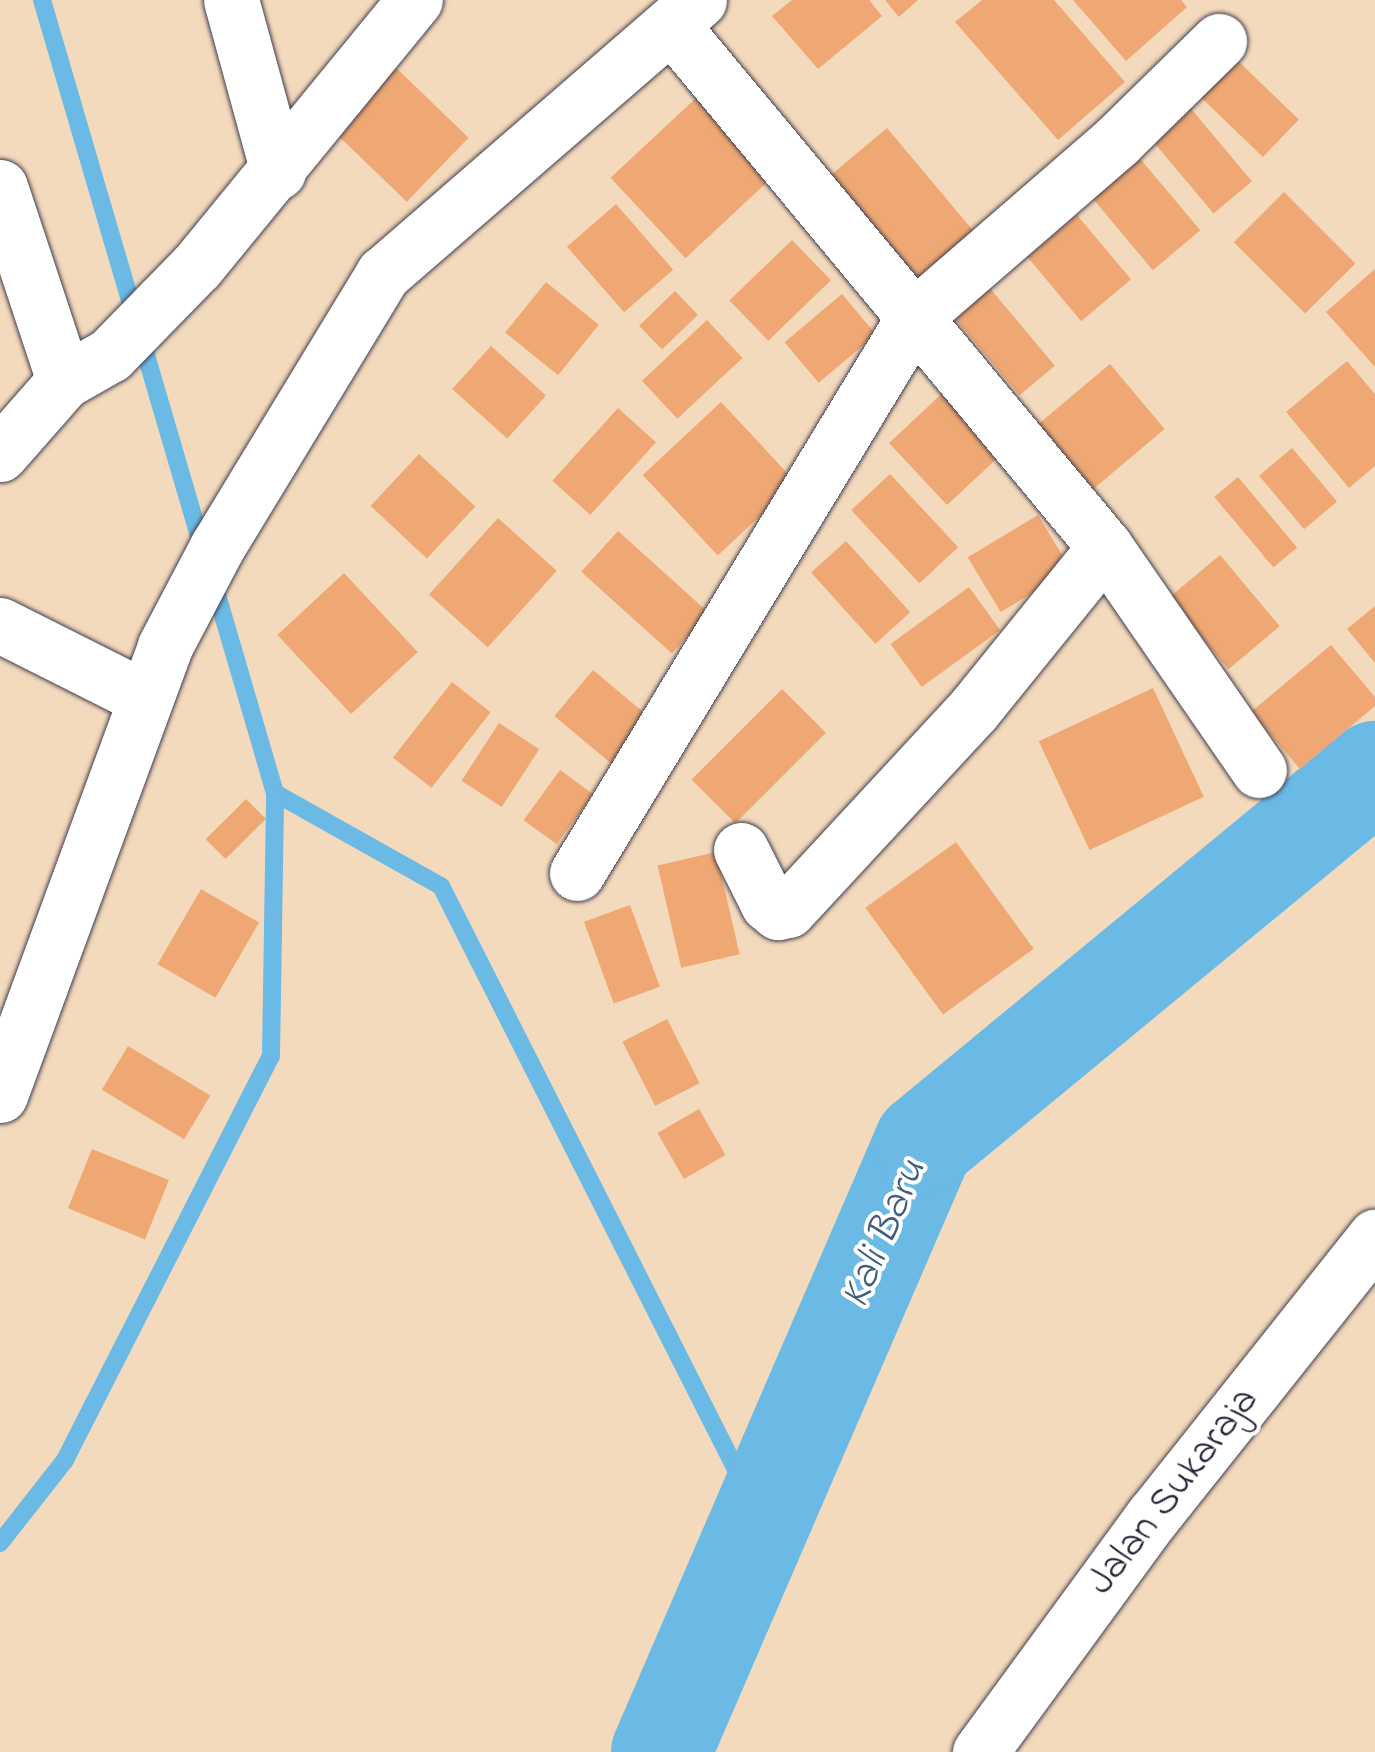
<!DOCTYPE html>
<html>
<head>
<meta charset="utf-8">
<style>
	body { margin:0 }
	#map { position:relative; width:1375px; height:1752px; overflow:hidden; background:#f4dabc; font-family:"Indie Flower",sans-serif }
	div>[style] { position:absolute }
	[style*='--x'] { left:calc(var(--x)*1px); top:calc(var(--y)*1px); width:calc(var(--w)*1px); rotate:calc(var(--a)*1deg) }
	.stream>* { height:18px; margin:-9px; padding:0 9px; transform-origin:9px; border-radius:9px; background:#6bb9e5 }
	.river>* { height:100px; margin:-50px; padding:0 50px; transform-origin:50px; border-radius:50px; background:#6bb9e5 }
	.building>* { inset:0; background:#efa873; transform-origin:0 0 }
	.roads { filter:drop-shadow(0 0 2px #423e4e) drop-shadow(0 0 2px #423e4e) }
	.minor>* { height:55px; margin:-27.5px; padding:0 27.5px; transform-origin:27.5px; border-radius:27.5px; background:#fff }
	span { translate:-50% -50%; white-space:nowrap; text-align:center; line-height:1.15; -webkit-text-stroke:8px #fff; paint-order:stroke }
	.street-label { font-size:40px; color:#22223b }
	.water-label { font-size:42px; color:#3f5e7f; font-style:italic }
</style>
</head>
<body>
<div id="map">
	<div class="stream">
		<div style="--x:42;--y:0;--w:569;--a:73.67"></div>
		<div style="--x:213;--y:581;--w:221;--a:73.7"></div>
		<div style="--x:275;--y:793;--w:190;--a:29.3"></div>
		<div style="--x:441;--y:886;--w:709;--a:63.18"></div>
		<div style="--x:0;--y:1543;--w:105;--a:-51.9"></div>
		<div style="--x:65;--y:1460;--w:453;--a:-63"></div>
		<div style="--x:271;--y:1056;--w:263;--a:-89.1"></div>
	</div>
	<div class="river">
		<div style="--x:661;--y:1752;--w:663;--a:-66.64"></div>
		<div style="--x:924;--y:1143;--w:585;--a:-39.52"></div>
	</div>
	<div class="building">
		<div style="clip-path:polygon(792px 0,869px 0,882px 16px,818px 69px,772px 16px)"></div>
		<div style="clip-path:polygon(885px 0,918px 0,899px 17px)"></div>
		<div style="clip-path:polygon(982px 0,1054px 0,1125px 82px,1058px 140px,955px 22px)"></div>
		<div style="clip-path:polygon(1073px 0,1181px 0,1187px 7px,1126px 61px)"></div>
		<div style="left:1232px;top:55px;width:93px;height:52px;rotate:44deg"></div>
		<div style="left:388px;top:60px;width:112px;height:89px;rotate:44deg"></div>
		<div style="left:710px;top:85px;width:110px;height:136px;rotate:47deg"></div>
		<div style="left:1187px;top:104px;width:101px;height:50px;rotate:50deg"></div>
		<div style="left:887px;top:128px;width:141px;height:88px;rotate:50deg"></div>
		<div style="left:1127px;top:143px;width:114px;height:62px;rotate:50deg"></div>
		<div style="left:1284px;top:192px;width:101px;height:71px;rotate:45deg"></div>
		<div style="left:616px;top:204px;width:87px;height:65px;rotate:49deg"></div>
		<div style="left:1077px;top:215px;width:84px;height:65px;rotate:50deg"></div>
		<div style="left:792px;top:240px;width:56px;height:87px;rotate:46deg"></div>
		<div style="clip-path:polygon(1375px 269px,1375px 367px,1326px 312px)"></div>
		<div style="left:546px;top:282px;width:68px;height:65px;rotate:39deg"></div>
		<div style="left:988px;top:286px;width:104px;height:46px;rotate:50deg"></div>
		<div style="left:675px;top:291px;width:33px;height:50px;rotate:46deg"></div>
		<div style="left:842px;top:294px;width:53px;height:75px;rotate:50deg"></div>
		<div style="left:707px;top:320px;width:52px;height:89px;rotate:47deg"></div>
		<div style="left:491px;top:346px;width:74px;height:58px;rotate:42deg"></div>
		<div style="clip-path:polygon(1347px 361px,1375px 394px,1375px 466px,1349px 488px,1286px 412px)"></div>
		<div style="left:1110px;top:364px;width:85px;height:95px;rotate:50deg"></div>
		<div style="left:949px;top:387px;width:85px;height:82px;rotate:47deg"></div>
		<div style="left:721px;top:402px;width:110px;height:107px;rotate:47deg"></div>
		<div style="left:618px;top:408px;width:51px;height:98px;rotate:42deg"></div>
		<div style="left:1292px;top:448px;width:70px;height:43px;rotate:50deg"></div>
		<div style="left:419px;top:454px;width:77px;height:71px;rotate:43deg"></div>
		<div style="left:890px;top:474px;width:100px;height:53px;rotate:47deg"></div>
		<div style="left:1238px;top:477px;width:92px;height:31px;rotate:50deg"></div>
		<div style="left:1038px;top:515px;width:64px;height:82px;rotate:59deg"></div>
		<div style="left:498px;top:518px;width:79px;height:103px;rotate:42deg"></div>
		<div style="left:618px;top:531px;width:122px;height:55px;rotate:42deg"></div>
		<div style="left:846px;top:541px;width:96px;height:47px;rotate:48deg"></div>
		<div style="left:1220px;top:555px;width:93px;height:67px;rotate:50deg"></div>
		<div style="left:344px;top:573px;width:108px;height:91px;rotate:47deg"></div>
		<div style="left:969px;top:587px;width:53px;height:97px;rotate:54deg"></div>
		<div style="clip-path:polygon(1375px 606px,1375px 663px,1347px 629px)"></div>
		<div style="clip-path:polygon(1331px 645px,1375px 697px,1375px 706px,1300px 769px,1251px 712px)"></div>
		<div style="left:593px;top:670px;width:84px;height:60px;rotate:40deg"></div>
		<div style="left:452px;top:682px;width:49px;height:96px;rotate:38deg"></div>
		<div style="left:1153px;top:688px;width:120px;height:126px;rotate:65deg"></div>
		<div style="left:782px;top:689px;width:62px;height:128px;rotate:45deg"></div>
		<div style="left:499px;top:723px;width:48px;height:69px;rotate:33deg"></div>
		<div style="left:560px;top:770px;width:41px;height:62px;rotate:36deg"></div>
		<div style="left:246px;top:799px;width:28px;height:57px;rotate:45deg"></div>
		<div style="left:956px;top:842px;width:132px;height:112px;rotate:54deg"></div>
		<div style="left:716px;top:852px;width:105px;height:60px;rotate:77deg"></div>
		<div style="left:201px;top:889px;width:67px;height:87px;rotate:30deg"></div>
		<div style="left:630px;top:905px;width:87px;height:49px;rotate:70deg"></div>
		<div style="left:667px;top:1019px;width:72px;height:50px;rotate:63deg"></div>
		<div style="left:128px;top:1046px;width:96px;height:51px;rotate:31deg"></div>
		<div style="left:699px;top:1109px;width:53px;height:48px;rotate:60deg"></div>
		<div style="left:92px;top:1149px;width:83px;height:64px;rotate:22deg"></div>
	</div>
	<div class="roads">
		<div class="minor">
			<div style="--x:231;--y:0;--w:178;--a:74.7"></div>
			<div style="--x:672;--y:26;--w:677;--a:50.27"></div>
			<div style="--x:1105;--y:547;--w:271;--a:55.4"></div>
			<div style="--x:0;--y:187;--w:204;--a:71.7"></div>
			<div style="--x:0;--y:454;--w:97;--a:-48.8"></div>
			<div style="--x:64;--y:381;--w:53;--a:-29.5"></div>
			<div style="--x:110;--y:355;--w:124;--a:-45.7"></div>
			<div style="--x:197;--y:266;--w:344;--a:-50.7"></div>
			<div style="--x:0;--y:625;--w:162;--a:26.7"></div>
			<div style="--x:741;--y:850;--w:60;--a:63.4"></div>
			<div style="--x:768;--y:904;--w:13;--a:39"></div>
			<div style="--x:778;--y:912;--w:10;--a:-11"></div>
			<div style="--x:788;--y:910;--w:274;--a:-47.2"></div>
			<div style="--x:974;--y:709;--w:208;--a:-51"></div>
			<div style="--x:577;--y:873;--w:650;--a:-58.78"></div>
			<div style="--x:914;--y:317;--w:269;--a:-40.9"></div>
			<div style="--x:1117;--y:141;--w:143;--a:-44.4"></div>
			<div style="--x:0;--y:1095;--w:478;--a:-69.8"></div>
			<div style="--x:165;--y:646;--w:112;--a:-62.3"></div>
			<div style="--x:217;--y:547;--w:320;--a:-58.7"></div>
			<div style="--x:383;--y:274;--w:418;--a:-40.9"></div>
			<div style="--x:980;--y:1752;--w:293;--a:-53.8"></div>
			<div style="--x:1153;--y:1516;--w:357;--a:-51.5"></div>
		</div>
	</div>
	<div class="street-label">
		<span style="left:1174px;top:1492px;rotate:-52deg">Jalan Sukaraja</span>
	</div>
	<div class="water-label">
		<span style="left:885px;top:1234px;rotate:-67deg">Kali Baru</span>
	</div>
</div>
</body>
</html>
